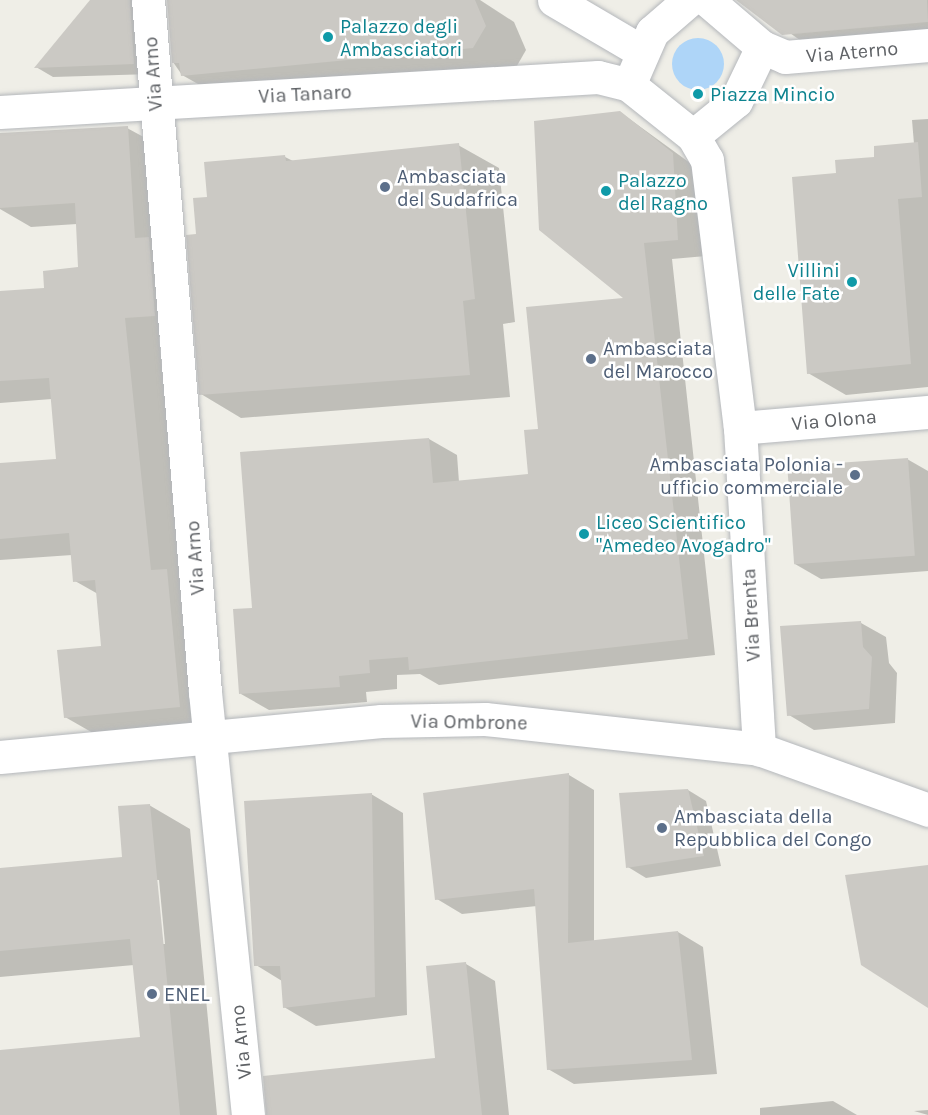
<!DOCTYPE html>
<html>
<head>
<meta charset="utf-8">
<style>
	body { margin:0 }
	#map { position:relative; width:928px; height:1115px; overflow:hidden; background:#efeee7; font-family:Karla,sans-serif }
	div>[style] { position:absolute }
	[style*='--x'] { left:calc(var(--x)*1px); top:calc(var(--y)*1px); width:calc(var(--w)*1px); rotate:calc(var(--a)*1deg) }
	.water>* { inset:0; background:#aed5f8 }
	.round { border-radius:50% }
	.shadow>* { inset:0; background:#0003 }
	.building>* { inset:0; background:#cbc9c4; transform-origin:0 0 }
	.roads { filter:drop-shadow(0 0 2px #b4b7bb) drop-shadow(0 0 2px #b4b7bb) }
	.minor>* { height:33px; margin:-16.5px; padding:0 16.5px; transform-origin:16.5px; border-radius:16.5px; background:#fff }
	.dots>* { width:16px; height:16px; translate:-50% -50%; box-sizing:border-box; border:3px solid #fff; border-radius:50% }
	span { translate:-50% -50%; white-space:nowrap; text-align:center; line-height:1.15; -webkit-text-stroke:5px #fff; paint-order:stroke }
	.culture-label { font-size:20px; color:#0d838f }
	.left { translate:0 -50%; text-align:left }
	.right { translate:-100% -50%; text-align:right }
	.street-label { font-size:20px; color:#5f6266 }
	.service-label { font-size:20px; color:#4e5e75 }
</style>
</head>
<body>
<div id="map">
	<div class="water">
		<div class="round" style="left:672px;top:38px;width:52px;height:52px"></div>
	</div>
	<div class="shadow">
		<div style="clip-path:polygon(92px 0,152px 0,152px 74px,53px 77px,36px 67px)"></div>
		<div style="clip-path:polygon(168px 0,480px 0,514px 22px,526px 50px,514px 71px,223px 98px,182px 75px,173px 62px)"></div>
		<div style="clip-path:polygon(742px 0,928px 0,928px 46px,823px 56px)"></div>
		<div style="clip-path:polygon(620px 112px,701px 171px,706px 256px,672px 259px,715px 655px,439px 685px,420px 674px,397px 675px,397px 689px,366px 692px,367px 702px,269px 710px,241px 694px,253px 609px,429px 439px,457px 455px,459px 482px,530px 475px,539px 430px,627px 299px)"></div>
		<div style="clip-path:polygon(928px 119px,928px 387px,846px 395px,808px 373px,838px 175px,914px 144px,912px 120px)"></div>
		<div style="clip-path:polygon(127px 128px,162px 147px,189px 336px,159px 337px,184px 580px,214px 727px,100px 737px,65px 717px,103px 647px,98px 594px,75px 581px,72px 555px,0 560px,0 465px,57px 461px,52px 399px,0 403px,0 292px,46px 289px,80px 269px,77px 224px,31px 227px,0 209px,0 134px)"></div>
		<div style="clip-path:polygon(458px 145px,499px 168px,515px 322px,503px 324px,510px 397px,241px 418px,201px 394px,197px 235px,209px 198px,285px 157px,293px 161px)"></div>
		<div style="clip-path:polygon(907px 459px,928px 471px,928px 571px,821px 579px,795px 564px)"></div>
		<div style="clip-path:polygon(861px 623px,886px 637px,889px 663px,897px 673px,895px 723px,814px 730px,789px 715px)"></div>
		<div style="clip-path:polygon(569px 775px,594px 790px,594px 942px,678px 932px,703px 947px,717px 1074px,574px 1084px,548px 1069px,537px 906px,462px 914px,437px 899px)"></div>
		<div style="clip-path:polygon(688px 790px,706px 801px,721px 866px,646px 878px,628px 867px)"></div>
		<div style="clip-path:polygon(371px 794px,403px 813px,407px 1015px,316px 1026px,284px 1007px,282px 981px,256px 965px)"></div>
		<div style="clip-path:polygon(evenodd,149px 805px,190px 829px,217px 1115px,0 1115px,0 1052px,141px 1039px,134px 965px,0 977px,0 869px,124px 858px,149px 805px,156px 880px,159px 880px,165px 944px,162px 944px,156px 880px)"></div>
		<div style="clip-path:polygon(466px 964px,495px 981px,509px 1115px,268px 1115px,437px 1059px)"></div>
		<div style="clip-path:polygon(833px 1101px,857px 1115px,760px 1115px,760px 1108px)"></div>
		<div style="clip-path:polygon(928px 1110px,928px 1115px,914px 1111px)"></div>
	</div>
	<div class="building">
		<div style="clip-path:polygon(90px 0,130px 0,134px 64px,34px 68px)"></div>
		<div style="clip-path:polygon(167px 0,475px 0,486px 26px,473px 48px,181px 76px,179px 63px,172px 63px)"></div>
		<div style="clip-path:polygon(736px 0,927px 0,928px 22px,782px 35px)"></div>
		<div style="clip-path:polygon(620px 111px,673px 153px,678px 240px,644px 243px,688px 639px,409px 670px,408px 657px,369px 660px,370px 673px,339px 676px,340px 687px,239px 694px,233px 609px,252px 608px,240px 452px,429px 438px,433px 483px,528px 474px,524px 430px,538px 429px,526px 307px,623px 298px,539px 230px,534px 121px)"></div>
		<div style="clip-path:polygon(128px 126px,135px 238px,149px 237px,155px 316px,125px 318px,151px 570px,167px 569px,180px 707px,64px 718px,57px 650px,101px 646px,95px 580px,73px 582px,69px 533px,0 539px,0 463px,56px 459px,49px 378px,0 381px,0 291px,44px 288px,43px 271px,78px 267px,75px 203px,0 208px,0 133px)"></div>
		<div style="clip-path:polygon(918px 142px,922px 197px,898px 199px,911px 364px,807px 374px,792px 177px,836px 173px,835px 160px,874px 157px,874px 146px)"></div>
		<div style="clip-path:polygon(459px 143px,475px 299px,463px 301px,470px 375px,199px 395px,186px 235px,196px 234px,193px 198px,207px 197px,204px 162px,285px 155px,286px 161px)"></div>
		<div style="left:908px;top:458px;width:98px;height:121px;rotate:86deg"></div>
		<div style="clip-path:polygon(861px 621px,863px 647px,872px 657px,869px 709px,787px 716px,780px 626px)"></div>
		<div style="clip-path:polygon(569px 773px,568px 943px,678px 931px,692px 1060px,547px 1070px,534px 889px,435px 900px,423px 793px)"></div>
		<div style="clip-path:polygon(688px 789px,704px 856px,626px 868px,619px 793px)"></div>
		<div style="clip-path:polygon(372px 793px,375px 997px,283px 1008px,280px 966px,254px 966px,244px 801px)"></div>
		<div style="clip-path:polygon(150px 804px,180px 1115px,0 1115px,0 1050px,140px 1037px,130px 939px,0 951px,0 868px,122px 857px,118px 806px)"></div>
		<div style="clip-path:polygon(928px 865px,928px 1008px,861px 965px,845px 875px)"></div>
		<div style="clip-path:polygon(466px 962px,482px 1115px,266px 1115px,263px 1076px,435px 1058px,426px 966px)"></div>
	</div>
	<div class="roads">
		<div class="minor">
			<div style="--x:148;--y:0;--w:694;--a:85.29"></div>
			<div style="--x:205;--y:692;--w:425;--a:84.2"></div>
			<div style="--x:554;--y:0;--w:101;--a:30.4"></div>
			<div style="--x:707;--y:0;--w:72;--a:40.5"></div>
			<div style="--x:762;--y:47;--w:25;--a:23"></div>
			<div style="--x:785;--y:57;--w:144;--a:-4.8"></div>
			<div style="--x:629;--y:85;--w:58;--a:-66.5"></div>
			<div style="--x:652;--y:32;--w:49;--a:-40.9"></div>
			<div style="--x:0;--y:112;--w:599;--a:-3.35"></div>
			<div style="--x:598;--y:77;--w:32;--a:14"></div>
			<div style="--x:629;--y:85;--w:82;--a:38.6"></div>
			<div style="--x:693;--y:136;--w:28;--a:60"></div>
			<div style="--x:707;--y:160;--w:270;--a:83"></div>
			<div style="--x:740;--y:428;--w:322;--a:86.6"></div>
			<div style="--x:693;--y:136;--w:55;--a:-39.1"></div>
			<div style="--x:736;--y:101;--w:60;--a:-64.3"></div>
			<div style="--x:740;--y:428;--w:189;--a:-4.9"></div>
			<div style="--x:0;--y:757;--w:383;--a:-5.4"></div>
			<div style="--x:381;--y:721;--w:104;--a:-1.1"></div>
			<div style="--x:485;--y:719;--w:276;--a:6.2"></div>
			<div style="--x:759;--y:749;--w:180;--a:19.8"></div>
		</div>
	</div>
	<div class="dots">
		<div style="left:328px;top:37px;background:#0f9aa8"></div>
		<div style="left:698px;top:94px;background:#0f9aa8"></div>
		<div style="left:385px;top:187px;background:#5c6f8a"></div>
		<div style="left:606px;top:191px;background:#0f9aa8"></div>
		<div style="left:852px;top:282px;background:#0f9aa8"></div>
		<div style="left:591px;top:359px;background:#5c6f8a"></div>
		<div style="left:855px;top:475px;background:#5c6f8a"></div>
		<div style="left:584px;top:534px;background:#0f9aa8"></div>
		<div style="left:662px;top:828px;background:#5c6f8a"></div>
		<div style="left:152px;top:994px;background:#5c6f8a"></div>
	</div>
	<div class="culture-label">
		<span class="left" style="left:340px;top:38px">Palazzo degli<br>Ambasciatori</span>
		<span class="left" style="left:710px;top:94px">Piazza Mincio</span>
		<span class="left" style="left:618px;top:192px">Palazzo<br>del Ragno</span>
		<span class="right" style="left:840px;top:282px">Villini<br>delle Fate</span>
		<span class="left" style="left:596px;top:534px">Liceo Scientifico<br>"Amedeo Avogadro"</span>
	</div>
	<div class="street-label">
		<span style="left:852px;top:52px;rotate:-5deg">Via Aterno</span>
		<span style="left:153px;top:74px;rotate:-94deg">Via Arno</span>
		<span style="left:305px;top:94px;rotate:-3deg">Via Tanaro</span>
		<span style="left:834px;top:420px;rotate:-5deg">Via Olona</span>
		<span style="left:195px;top:558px;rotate:-94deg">Via Arno</span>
		<span style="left:751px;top:615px;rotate:-93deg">Via Brenta</span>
		<span style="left:469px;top:722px;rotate:1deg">Via Ombrone</span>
		<span style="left:241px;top:1042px;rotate:-96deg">Via Arno</span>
	</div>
	<div class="service-label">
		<span class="left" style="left:397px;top:188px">Ambasciata<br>del Sudafrica</span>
		<span class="left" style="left:603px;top:360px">Ambasciata<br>del Marocco</span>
		<span class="right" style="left:843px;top:476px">Ambasciata Polonia -<br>ufficio commerciale</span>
		<span class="left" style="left:674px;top:828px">Ambasciata della<br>Repubblica del Congo</span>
		<span class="left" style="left:164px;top:994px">ENEL</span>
	</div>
</div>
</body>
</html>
